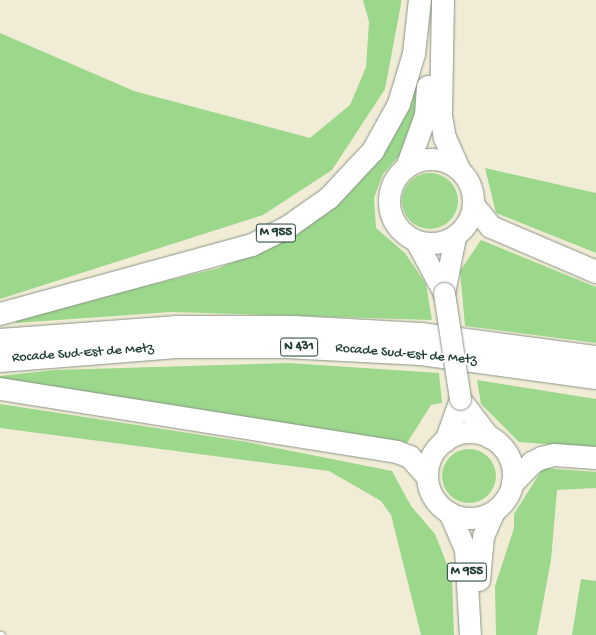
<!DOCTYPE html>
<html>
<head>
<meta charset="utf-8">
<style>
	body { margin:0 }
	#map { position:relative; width:596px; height:635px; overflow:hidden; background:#f1ecd6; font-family:"Gochi Hand",sans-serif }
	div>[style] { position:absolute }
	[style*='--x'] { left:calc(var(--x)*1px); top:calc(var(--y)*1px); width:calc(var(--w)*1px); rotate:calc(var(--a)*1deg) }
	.green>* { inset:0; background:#9cd88c }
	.round { border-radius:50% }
	.roads { filter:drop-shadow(0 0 1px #889485) drop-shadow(0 0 1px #889485) }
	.service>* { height:7px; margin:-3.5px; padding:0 3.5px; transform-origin:3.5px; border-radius:3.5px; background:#fff }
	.primary>* { height:21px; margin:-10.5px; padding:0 10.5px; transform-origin:10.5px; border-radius:10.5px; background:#fff }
	.primary>.ring { margin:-10.5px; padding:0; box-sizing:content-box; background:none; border:21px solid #fff; border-radius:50% }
	.trunk>* { height:22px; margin:-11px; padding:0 11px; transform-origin:11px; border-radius:11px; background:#fff }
	.bridges { filter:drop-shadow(0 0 1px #889485) drop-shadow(0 0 1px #889485) }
	.primary-bridge>* { height:21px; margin:-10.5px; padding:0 10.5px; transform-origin:10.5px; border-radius:10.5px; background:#fff }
	span { translate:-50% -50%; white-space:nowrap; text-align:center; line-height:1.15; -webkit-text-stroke:4px #fff; paint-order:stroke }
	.shield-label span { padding:1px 3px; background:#fff; border:1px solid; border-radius:3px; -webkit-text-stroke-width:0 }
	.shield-label { font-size:13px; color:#1f3d34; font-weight:700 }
	.street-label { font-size:14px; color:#1f3d34 }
</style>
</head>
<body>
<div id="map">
	<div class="green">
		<div style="clip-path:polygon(363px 0,401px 0,401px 4px,385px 89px,332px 170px,263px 215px,0 299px,0 33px,134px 91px,310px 138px,350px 105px,366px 67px,369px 22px)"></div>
		<div style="clip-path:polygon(414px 82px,419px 82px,419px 100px,408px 146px,383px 174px,374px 198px,376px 228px,405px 253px,426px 284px,432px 320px,171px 312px,16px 323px,13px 319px,219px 268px,265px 248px,313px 221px)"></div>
		<div style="clip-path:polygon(485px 168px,596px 193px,596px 253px,496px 213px)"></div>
		<div class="round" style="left:402px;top:173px;width:56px;height:56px"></div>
		<div style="clip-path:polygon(481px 240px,596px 287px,596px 343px,465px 326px,460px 271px)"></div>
		<div style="clip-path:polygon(289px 363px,439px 373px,442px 403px,431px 405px,407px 443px,0 383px,0 376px,55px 370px)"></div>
		<div style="clip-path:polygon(477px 380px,596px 399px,596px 448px,519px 442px,481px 404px)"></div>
		<div style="clip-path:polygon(0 404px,247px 442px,392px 471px,411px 506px,435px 534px,452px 577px,454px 635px,421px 635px,391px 515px,381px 501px,329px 471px,0 428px)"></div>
		<div class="round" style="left:442px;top:449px;width:54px;height:54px"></div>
		<div style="clip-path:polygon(543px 468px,596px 472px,596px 488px,557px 490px,551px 560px,537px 635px,496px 635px,495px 586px,514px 528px,514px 514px)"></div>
		<div style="clip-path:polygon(581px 579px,596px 581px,596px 635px,572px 635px)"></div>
	</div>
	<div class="roads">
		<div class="service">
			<div style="--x:0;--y:635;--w:1;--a:0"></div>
		</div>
		<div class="primary">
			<div class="ring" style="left:389px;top:159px;width:63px;height:63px"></div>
			<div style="--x:416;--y:241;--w:59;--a:61.7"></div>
			<div style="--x:444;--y:293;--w:57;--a:-78.9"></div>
			<div style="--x:460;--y:399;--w:48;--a:52.7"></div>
			<div class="ring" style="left:427px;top:432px;width:65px;height:65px"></div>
			<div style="--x:445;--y:441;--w:45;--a:-70.3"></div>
			<div style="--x:449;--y:512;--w:40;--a:66.6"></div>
			<div style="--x:465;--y:549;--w:86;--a:86.7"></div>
			<div style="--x:479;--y:580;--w:44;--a:-84.8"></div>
			<div style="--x:483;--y:536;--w:27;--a:-66"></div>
		</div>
		<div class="trunk">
			<div style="--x:443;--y:0;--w:116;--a:91"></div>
			<div style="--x:441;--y:116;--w:22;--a:80"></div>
			<div style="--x:445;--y:138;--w:34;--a:66"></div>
			<div style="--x:408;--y:165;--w:53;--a:-70.2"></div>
			<div style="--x:426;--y:115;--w:28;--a:-86"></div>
			<div style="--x:474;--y:206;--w:27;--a:51"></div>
			<div style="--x:491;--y:227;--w:114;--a:23.2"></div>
			<div style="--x:0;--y:314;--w:261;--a:-15.3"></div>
			<div style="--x:252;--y:245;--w:40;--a:-26.6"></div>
			<div style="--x:288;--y:227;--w:50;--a:-35.3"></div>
			<div style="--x:329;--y:198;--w:64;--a:-46.9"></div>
			<div style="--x:373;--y:151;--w:54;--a:-61"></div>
			<div style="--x:399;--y:104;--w:52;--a:-73.3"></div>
			<div style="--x:414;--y:54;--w:54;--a:-83.7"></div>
			<div style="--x:0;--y:340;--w:175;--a:-4.2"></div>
			<div style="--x:175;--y:327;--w:119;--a:0"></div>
			<div style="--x:294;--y:327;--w:127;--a:3.2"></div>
			<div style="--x:421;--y:334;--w:177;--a:7.5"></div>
			<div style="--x:0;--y:361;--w:177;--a:-4.5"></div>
			<div style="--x:176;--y:347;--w:110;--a:0"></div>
			<div style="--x:286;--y:347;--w:135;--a:3"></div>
			<div style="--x:421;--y:354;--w:177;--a:7.8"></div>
			<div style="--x:0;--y:389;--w:402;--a:9"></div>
			<div style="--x:397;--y:452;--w:14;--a:21"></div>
			<div style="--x:410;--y:457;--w:25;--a:48"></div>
			<div style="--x:513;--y:483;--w:28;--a:-46"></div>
			<div style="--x:532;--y:463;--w:11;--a:-27"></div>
			<div style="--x:542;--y:458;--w:12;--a:-14"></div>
			<div style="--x:554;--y:455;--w:42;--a:4.1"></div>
		</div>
	</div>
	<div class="bridges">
		<div class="primary-bridge">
			<div style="--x:444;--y:293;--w:107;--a:81.4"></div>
		</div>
	</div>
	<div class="shield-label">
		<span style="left:276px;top:233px">M 955</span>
		<span style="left:299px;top:347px">N 431</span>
		<span style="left:467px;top:572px">M 955</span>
	</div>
	<div class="street-label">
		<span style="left:83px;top:354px;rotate:-4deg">Rocade Sud-Est de Metz</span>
		<span style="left:406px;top:355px;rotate:5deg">Rocade Sud-Est de Metz</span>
	</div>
</div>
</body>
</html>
